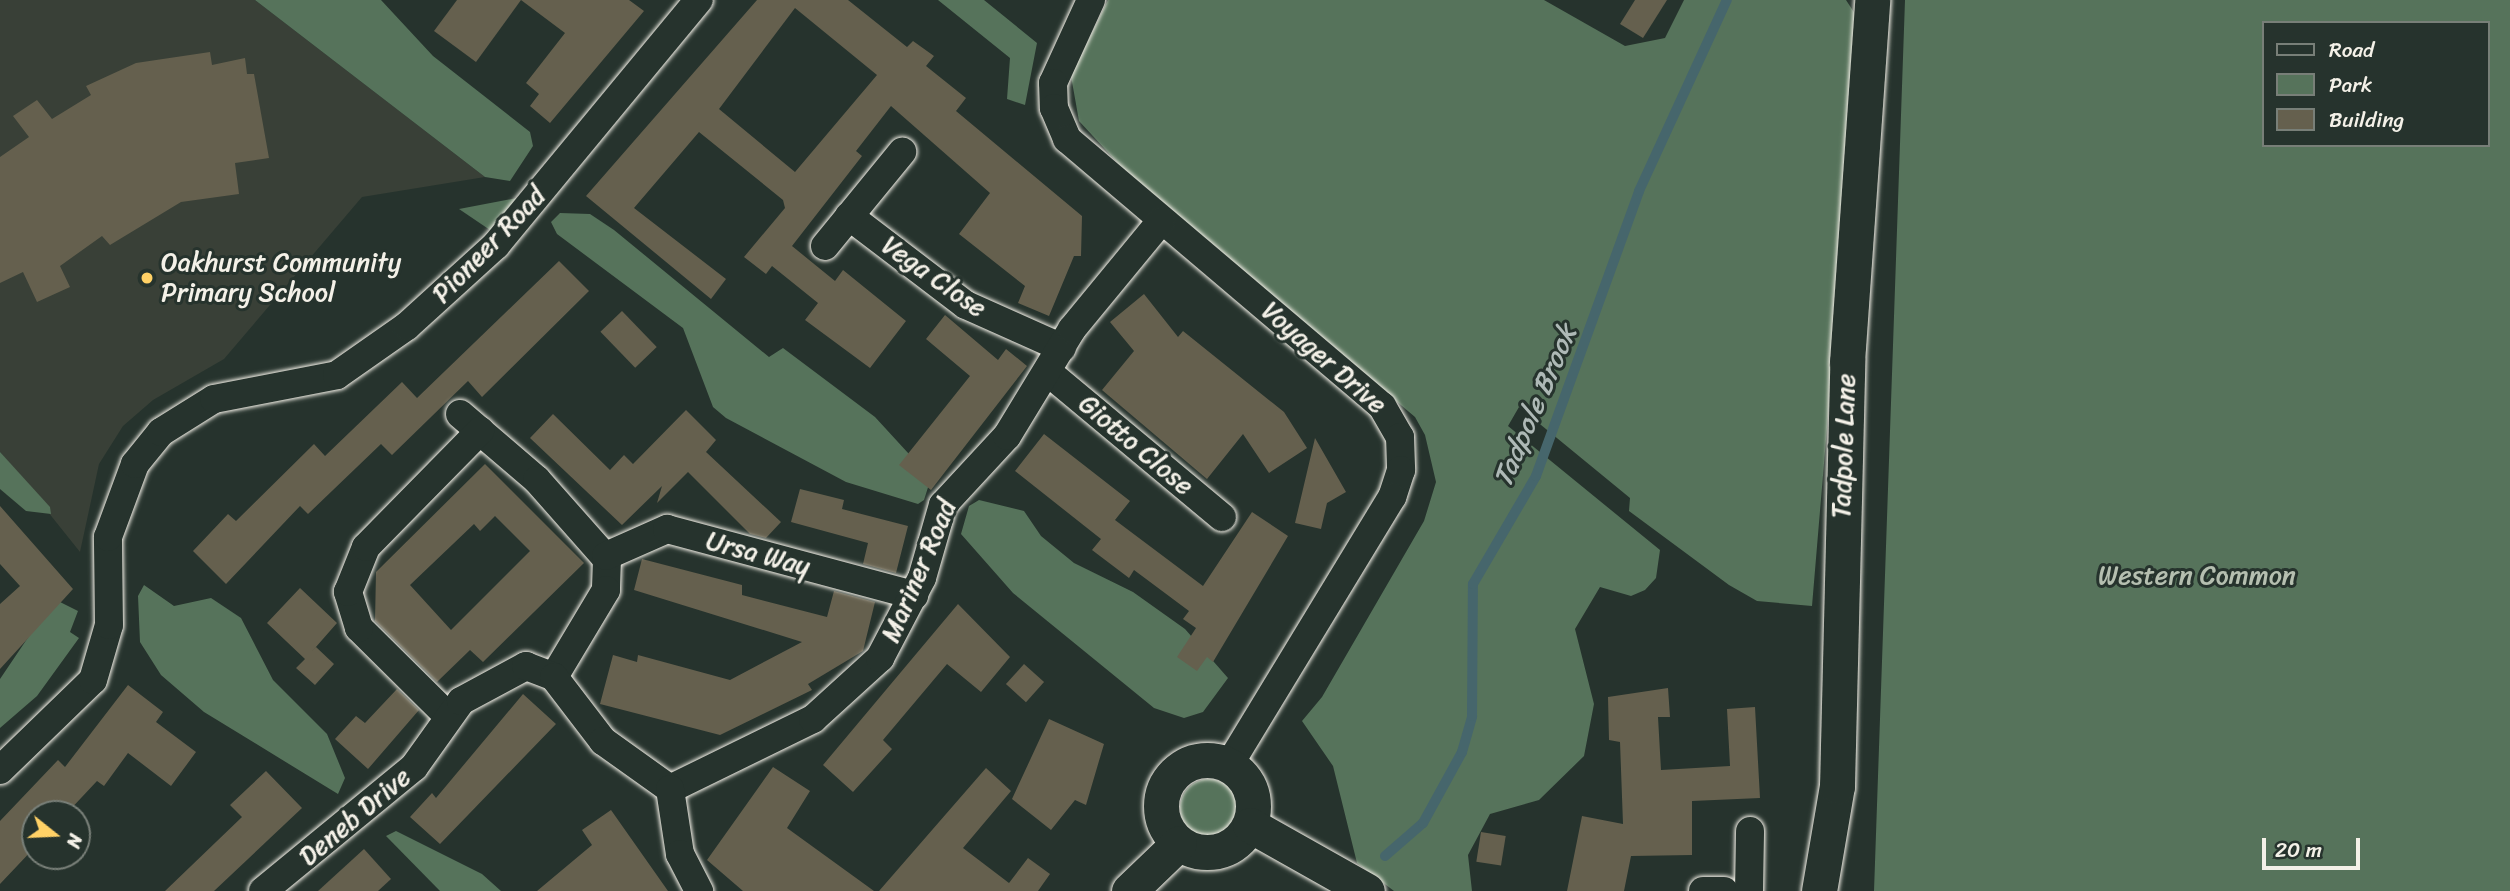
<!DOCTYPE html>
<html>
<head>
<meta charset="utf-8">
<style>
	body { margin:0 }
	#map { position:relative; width:2510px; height:891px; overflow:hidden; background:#26332d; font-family:Sriracha,sans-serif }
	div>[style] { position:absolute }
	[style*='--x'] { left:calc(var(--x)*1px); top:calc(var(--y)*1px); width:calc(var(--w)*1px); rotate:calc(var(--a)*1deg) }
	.built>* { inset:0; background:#394037 }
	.green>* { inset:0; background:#56735b }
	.round { border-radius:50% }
	.stream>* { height:10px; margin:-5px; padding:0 5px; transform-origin:5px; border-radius:5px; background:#46666c }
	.building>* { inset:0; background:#65604e; transform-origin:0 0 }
	.roads { filter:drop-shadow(0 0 2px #f4f1e8) drop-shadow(0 0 2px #f4f1e8) }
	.minor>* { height:28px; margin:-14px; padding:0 14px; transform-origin:14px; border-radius:14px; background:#26332d }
	.tertiary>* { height:35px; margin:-17.5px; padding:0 17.5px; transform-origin:17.5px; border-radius:17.5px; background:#26332d }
	.tertiary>.ring { margin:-17.5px; padding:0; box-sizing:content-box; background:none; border:35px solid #26332d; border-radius:50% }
	.dots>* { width:19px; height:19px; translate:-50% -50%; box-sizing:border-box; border:4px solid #26332d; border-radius:50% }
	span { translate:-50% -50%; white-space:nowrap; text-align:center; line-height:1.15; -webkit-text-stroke:6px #26332d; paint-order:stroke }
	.street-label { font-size:26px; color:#f4f1e8 }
	.poi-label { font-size:26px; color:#f4f1e8 }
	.left { translate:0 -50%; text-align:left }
	.park-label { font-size:26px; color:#b5bfb0 }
	.water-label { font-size:28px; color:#aeb9b6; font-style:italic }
	.legend { position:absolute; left:2262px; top:21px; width:228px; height:126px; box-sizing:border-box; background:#26332d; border:2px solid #787f78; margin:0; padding:9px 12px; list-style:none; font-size:21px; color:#f4f1e8 }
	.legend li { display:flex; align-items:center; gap:14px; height:35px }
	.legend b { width:35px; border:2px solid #787f78 }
	.north { position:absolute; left:21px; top:800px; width:70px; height:70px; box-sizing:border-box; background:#26332d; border:2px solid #787f78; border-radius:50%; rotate:108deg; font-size:19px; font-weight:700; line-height:28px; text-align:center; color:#f4f1e8 }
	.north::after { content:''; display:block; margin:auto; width:24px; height:32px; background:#ffd166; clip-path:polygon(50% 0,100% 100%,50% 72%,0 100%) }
	.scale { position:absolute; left:2262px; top:838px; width:98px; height:32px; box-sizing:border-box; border:4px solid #f4f1e8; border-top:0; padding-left:9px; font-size:21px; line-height:24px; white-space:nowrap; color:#f4f1e8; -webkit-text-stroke:5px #26332d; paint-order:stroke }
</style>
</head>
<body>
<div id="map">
	<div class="built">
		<div style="clip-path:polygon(0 0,255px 0,485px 177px,362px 197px,224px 359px,153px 400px,123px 426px,99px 464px,80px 552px,0 452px)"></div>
	</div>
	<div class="green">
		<div style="clip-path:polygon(255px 0,381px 0,433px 56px,530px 132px,533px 146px,510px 181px,485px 177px)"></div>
		<div style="clip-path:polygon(938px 0,984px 0,1037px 43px,1025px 105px,1007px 99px,1010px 58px)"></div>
		<div style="clip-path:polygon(1108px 0,1544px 0,1625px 46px,1665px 38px,1684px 0,1846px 0,1861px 23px,1812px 606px,1757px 601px,1729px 585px,1629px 511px,1630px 498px,1519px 407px,1508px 426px,1660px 550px,1656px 578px,1645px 590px,1631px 596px,1600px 587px,1575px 629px,1594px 704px,1584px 756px,1539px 800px,1490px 814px,1468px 855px,1472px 891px,1394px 891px,1357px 863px,1333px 766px,1302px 721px,1322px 697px,1424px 521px,1436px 482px,1425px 435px,1415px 417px,1128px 174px,1079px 121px,1071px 76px)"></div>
		<div style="clip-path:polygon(evenodd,1905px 0,2510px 0,2510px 891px,1874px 891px,1905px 0,2263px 23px,2487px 23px,2487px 145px,2263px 145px,2263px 23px)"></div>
		<div style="clip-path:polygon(517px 198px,490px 230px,459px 209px)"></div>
		<div style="clip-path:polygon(560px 213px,590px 214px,614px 230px,769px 357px,783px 348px,875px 417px,931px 478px,924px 500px,918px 504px,846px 482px,726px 418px,713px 407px,683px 328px,557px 234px,551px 222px)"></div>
		<div style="clip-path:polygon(0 452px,50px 507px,51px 514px,26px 511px,0 489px)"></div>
		<div style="clip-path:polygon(979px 500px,1024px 511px,1041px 536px,1074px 563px,1133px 592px,1185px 629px,1228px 678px,1203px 712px,1184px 718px,1154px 708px,1013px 593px,961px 534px,969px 506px)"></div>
		<div style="clip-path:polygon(144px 585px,174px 606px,211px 598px,241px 618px,273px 680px,327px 734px,345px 778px,338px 794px,204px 712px,161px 675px,140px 642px,138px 596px)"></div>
		<div style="clip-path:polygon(54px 599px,78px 611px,70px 632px,79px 638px,37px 696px,0 728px,0 679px)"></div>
		<div class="round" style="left:1180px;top:779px;width:58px;height:58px"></div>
		<div style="clip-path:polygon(396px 831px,482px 874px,501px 891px,440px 891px,386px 836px)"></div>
	</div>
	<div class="stream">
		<div style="--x:1385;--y:856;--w:50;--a:-41"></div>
		<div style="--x:1423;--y:823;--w:81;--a:-61.2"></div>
		<div style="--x:1462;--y:752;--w:37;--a:-74"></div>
		<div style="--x:1472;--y:716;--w:132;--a:-89.6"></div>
		<div style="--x:1473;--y:584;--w:125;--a:-59.7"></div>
		<div style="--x:1536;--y:476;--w:303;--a:-70.1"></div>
		<div style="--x:1639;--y:191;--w:210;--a:-65.3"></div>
	</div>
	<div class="building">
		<div style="clip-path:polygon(457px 0,521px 0,476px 62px,434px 31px)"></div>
		<div style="clip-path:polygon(521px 0,629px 0,644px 11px,550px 123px,530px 106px,539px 94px,526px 83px,565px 33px)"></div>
		<div style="clip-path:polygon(evenodd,757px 0,848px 0,907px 47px,913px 41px,934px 56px,926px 66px,966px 98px,956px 111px,1082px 216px,1081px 256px,1074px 256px,1049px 316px,1018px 303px,1025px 286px,959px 234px,990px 193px,891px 106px,856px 151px,862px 156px,792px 246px,835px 281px,843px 270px,906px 321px,870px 368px,805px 320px,818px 303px,772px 266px,766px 274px,744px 257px,785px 208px,783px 200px,699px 132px,634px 208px,726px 279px,711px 299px,586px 196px,757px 0,795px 8px,877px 75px,795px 172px,719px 109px,795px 8px)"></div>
		<div style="clip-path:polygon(1635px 0,1667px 0,1643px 38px,1620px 24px)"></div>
		<div style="clip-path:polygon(210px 52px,212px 65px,245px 58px,247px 74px,254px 74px,269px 158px,235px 163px,239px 194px,181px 202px,110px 245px,102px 236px,60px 266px,70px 287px,37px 302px,23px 272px,0 283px,0 157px,29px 137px,13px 116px,37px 100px,52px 119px,91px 95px,86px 86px,136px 63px)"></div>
		<div style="clip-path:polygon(559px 261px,589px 291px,482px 397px,468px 381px,392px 455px,381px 444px,308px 514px,300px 506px,226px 584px,193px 551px,228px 514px,236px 521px,314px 444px,325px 456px,402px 382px,417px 398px)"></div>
		<div style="clip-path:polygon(1144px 294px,1178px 337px,1183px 331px,1284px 412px,1307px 448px,1269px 473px,1243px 434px,1207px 479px,1102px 390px,1134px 351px,1110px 322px)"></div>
		<div style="left:622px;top:311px;width:50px;height:30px;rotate:46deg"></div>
		<div style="clip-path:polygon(945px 315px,998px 360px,1006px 349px,1027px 366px,931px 490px,899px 465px,970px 376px,926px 339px)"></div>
		<div style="clip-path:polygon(686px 410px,716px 440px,706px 452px,781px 522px,766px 538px,750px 534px,688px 472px,657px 503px,662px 486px,622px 525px,530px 438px,553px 414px,610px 470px,624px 455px,633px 464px)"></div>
		<div style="clip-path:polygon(1044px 434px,1130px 501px,1115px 520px,1203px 586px,1252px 512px,1288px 536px,1213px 662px,1207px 657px,1197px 671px,1177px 657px,1196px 628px,1183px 619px,1189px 611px,1134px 570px,1129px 578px,1092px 550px,1101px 539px,1015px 471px)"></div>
		<div style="clip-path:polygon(1315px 438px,1346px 492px,1327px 503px,1321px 529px,1295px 523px)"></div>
		<div style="clip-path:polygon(evenodd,485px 464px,584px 563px,483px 662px,470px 650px,437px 682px,375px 621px,376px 572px,485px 464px,495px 516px,530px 551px,451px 630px,410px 585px,474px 524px,480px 531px,495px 516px)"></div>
		<div style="clip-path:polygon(800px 489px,844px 500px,842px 509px,908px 526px,896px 573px,863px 564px,868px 543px,791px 522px)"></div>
		<div style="clip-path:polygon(0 506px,73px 589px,0 669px,0 604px,20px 586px,0 564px)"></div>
		<div style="clip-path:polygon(642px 559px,742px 585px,742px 595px,827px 617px,834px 591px,875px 602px,863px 651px,808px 684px,812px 690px,720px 735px,600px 704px,613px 655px,637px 662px,638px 655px,730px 680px,802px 642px,634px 590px)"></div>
		<div style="clip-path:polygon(300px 588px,337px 623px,308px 656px,316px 647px,334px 664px,315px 685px,296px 668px,305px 659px,267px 623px)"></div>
		<div style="clip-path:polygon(958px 604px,1010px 657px,981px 692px,947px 664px,883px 740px,892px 749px,853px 792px,823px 765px)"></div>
		<div style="left:1024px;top:664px;width:27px;height:27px;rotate:42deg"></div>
		<div style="clip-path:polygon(128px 685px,163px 712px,156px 722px,196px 752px,171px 786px,128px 753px,104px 786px,97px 781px,66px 814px,35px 814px,35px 847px,0 884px,0 821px,58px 760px,65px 767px)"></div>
		<div style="clip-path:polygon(1668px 688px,1670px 717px,1658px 717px,1661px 770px,1730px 766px,1727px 709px,1755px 707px,1760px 798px,1692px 801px,1692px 855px,1631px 856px,1624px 891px,1567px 891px,1582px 816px,1623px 824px,1620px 742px,1609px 740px,1608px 697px)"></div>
		<div style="clip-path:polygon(397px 689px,419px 710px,368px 769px,335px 739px,356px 716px,365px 723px)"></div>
		<div style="clip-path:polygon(523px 694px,556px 724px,440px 844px,410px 817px,432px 793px,436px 798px)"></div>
		<div style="clip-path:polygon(1049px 719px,1104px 744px,1086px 805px,1075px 800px,1051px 830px,1012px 799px)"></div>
		<div style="clip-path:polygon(773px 767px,810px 791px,787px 828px,874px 891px,743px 891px,707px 860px)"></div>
		<div style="clip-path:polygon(986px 768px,1011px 791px,963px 848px,1009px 883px,1028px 858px,1050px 874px,1038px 891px,879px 891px)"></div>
		<div style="clip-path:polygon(266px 771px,302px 808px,214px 891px,165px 891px,242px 817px,230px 805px)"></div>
		<div style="clip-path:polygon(611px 810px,668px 891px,537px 891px,592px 845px,582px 830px)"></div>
		<div style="left:1481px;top:832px;width:25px;height:30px;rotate:9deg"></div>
		<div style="clip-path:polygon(364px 849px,391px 879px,378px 891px,318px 891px)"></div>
	</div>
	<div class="roads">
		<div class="minor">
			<div style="--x:1091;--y:0;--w:91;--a:114.6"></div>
			<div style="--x:1053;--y:83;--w:25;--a:88"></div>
			<div style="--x:1054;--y:108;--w:34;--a:67"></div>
			<div style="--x:1067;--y:139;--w:413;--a:40.3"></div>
			<div style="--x:1382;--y:406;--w:36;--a:60"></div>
			<div style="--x:1400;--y:437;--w:33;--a:88"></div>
			<div style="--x:1401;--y:470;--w:28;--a:108"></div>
			<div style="--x:1392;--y:497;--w:314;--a:121.3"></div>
			<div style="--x:849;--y:216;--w:147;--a:37.3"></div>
			<div style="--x:966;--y:305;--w:105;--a:24.1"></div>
			<div style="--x:825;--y:246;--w:122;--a:-50.7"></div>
			<div style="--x:1049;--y:373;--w:225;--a:39.8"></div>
			<div style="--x:460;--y:414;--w:101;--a:40.6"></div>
			<div style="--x:537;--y:480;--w:106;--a:48.5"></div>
			<div style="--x:607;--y:559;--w:31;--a:92"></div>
			<div style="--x:606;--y:590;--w:101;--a:120.9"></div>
			<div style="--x:606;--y:556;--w:67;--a:-23.9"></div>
			<div style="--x:667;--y:529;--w:256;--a:15"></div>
			<div style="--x:447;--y:715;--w:124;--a:-135.3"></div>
			<div style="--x:359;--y:628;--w:38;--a:-107"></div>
			<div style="--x:348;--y:592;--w:48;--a:-68.2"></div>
			<div style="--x:366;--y:547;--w:163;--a:-45.5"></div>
			<div style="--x:0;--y:770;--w:129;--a:-44.1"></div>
			<div style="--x:93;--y:680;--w:57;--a:-73.8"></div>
			<div style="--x:109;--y:625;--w:88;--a:-90.7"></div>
			<div style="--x:108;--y:537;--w:78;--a:-69.7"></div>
			<div style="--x:135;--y:464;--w:41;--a:-50.9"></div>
			<div style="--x:161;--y:432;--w:62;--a:-31.9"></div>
			<div style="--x:214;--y:399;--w:125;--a:-11"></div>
			<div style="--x:337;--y:375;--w:85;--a:-35"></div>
			<div style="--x:407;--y:326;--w:120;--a:-42.3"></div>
			<div style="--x:496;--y:245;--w:318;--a:-50.4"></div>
			<div style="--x:670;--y:789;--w:159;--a:-26.1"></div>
			<div style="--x:813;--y:719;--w:91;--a:-42.3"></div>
			<div style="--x:880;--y:658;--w:90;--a:-62.3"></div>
			<div style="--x:922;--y:578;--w:76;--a:-74"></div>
			<div style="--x:943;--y:505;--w:94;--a:-47.2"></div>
			<div style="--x:1007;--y:436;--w:125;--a:-58.7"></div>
			<div style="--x:1072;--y:329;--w:140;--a:-50.5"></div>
			<div style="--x:263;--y:891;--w:195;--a:-39.4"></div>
			<div style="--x:414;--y:767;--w:81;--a:-54.5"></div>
			<div style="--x:461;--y:701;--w:74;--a:-28.3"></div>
			<div style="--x:526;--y:666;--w:30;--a:21"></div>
			<div style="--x:554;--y:677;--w:81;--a:52.6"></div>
			<div style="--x:603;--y:741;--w:82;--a:35.6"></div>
			<div style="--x:670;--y:789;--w:66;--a:81.3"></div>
			<div style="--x:680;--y:854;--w:42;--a:62.8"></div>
			<div style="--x:1703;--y:891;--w:21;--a:0"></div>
			<div style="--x:1749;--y:891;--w:60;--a:-89"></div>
		</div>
		<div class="tertiary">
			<div class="ring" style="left:1161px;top:760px;width:57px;height:57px"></div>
			<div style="--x:1250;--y:825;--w:134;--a:29.4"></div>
			<div style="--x:1129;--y:891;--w:69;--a:-43.8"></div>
			<div style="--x:1819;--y:891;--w:107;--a:-80.3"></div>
			<div style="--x:1837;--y:786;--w:424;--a:-88.6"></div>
			<div style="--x:1847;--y:362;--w:363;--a:-86"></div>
		</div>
	</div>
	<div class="dots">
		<div style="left:147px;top:278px;background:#ffd166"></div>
	</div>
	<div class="street-label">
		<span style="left:489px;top:245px;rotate:-46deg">Pioneer Road</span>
		<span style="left:934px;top:277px;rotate:35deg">Vega Close</span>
		<span style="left:1324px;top:358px;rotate:41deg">Voyager Drive</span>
		<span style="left:1136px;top:445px;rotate:40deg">Giotto Close</span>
		<span style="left:1844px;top:446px;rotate:-88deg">Tadpole Lane</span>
		<span style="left:758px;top:554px;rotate:15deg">Ursa Way</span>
		<span style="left:919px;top:571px;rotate:-67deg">Mariner Road</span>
		<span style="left:355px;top:817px;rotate:-40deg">Deneb Drive</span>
	</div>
	<div class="poi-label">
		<span class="left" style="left:161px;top:278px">Oakhurst Community<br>Primary School</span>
	</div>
	<div class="park-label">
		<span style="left:2197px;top:576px">Western Common</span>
	</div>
	<div class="water-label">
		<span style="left:1535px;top:406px;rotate:-67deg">Tadpole Brook</span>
	</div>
	<ul class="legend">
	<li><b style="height:9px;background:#26332d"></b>Road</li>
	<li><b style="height:19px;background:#56735b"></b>Park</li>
	<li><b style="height:19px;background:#65604e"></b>Building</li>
	</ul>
	<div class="north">N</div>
	<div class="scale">20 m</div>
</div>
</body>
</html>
